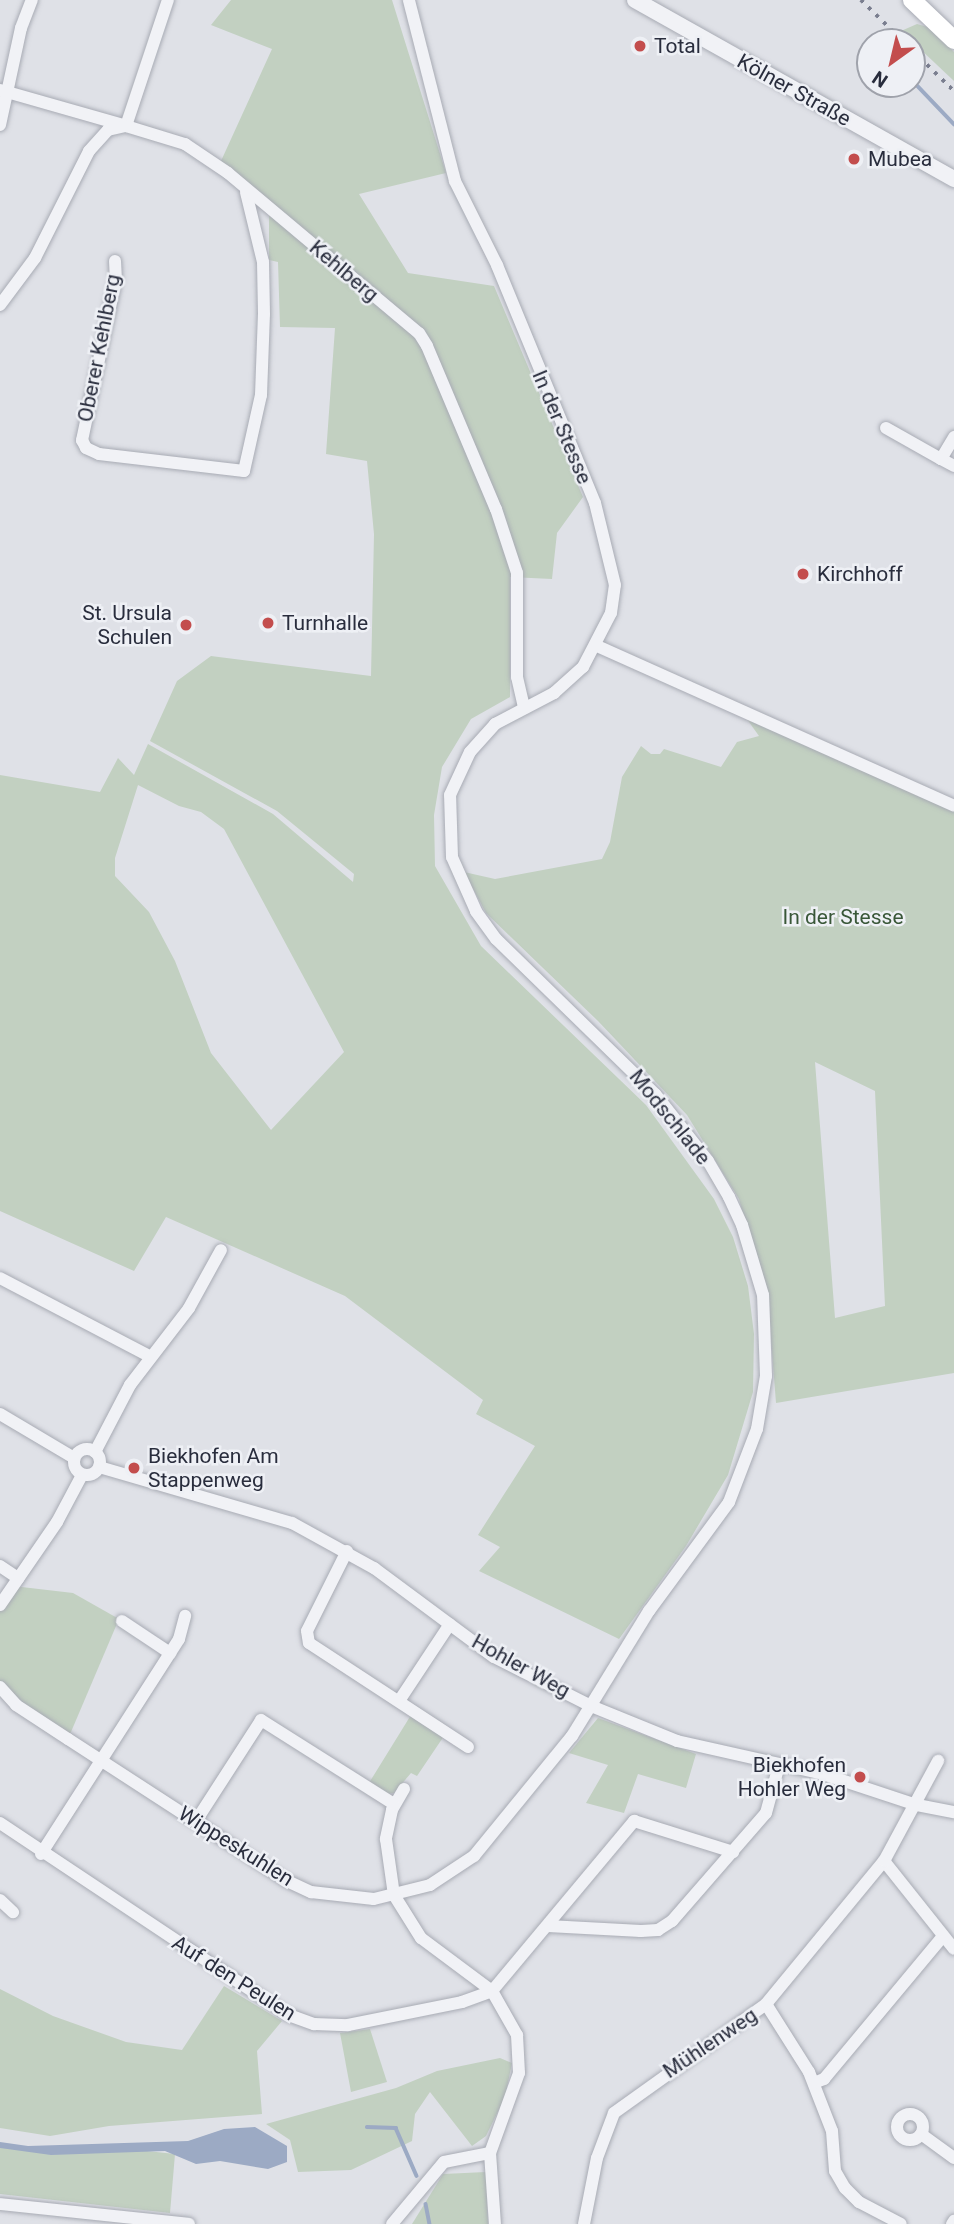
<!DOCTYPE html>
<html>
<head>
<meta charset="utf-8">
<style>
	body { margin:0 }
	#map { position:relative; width:954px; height:2224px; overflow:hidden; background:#dfe1e7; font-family:Roboto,sans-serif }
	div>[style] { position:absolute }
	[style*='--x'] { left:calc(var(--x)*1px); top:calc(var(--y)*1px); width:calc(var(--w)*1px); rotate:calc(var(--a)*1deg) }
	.green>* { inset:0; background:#c2d0c1 }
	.water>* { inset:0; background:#9caac4 }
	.stream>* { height:3.5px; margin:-1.75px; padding:0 1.75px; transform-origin:1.75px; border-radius:1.75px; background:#9caac4 }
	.roads { filter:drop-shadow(0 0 2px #a8abb4) drop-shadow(0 0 2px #a8abb4) }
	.minor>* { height:12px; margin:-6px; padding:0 6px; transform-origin:6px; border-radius:6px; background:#f1f2f6 }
	.minor>.ring { margin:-6px; padding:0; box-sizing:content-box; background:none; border:12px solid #f1f2f6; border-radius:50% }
	.tertiary>* { height:16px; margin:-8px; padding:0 8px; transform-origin:8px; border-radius:8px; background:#f1f2f6 }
	.secondary>* { height:18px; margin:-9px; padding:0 9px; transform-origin:9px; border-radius:9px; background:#fff }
	.rail>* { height:3.5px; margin-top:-1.75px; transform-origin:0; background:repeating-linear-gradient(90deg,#7a7e8f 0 3.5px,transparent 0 10.5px) }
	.dots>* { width:19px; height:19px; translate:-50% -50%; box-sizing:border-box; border:4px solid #eef0f5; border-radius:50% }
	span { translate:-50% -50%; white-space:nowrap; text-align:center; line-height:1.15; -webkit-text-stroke:5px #eef0f5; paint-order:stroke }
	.poi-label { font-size:21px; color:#292d3d }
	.left { translate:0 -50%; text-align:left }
	.right { translate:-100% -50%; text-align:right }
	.street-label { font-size:21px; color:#292d3d }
	.park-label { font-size:21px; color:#395738 }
	.north { position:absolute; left:856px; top:28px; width:70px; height:70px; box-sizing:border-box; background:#eef0f5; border:2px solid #9fa2ab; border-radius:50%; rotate:214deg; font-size:19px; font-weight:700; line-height:28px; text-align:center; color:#292d3d }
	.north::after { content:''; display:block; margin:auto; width:24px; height:32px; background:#c34d4d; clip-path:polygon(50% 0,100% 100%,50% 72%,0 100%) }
</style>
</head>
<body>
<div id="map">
	<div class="green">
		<div style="clip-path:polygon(evenodd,231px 0,392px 0,446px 173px,359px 194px,408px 273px,494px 286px,583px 497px,557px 533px,552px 579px,510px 577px,510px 697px,471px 719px,442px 767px,434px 815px,435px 866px,481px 946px,646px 1105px,714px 1199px,733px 1237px,748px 1286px,754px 1334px,753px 1392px,728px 1475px,686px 1546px,619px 1639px,479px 1571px,500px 1547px,478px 1535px,535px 1446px,476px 1414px,483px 1400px,345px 1296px,166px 1217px,134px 1271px,0 1211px,0 775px,100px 792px,118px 758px,134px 775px,148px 744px,273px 814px,353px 882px,354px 874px,277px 811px,150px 741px,177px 681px,211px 656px,371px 676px,374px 534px,367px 461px,326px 454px,335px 328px,280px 327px,278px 262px,269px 260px,269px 200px,221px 161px,272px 49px,211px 25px,231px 0,138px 785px,179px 806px,201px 812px,224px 829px,344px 1052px,271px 1130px,211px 1053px,175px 961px,149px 912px,115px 876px,115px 858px,138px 785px)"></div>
		<div style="clip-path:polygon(917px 24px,931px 28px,954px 52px,954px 81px,901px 31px)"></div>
		<div style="clip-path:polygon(evenodd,744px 715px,954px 810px,954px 1373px,776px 1403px,770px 1326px,739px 1199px,687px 1115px,598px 1021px,486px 913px,464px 872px,495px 879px,602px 859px,610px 842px,622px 777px,641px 746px,651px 754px,660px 754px,664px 749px,721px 767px,737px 742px,759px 736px,744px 715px,815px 1062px,875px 1091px,885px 1306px,835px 1318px,815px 1062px)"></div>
		<div style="clip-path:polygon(13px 1586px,73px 1593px,119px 1619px,68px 1739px,0 1687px,0 1605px)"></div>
		<div style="clip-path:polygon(411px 1715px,444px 1736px,417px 1776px,411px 1773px,394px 1793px,387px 1794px,369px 1783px)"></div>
		<div style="clip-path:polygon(598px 1718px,696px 1754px,686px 1788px,638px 1774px,624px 1813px,586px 1803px,608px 1765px,569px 1753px)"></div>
		<div style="clip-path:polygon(224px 1986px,282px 2021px,257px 2051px,262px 2114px,109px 2126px,50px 2136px,0 2128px,0 1989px,53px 2016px,126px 2042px,182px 2050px)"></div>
		<div style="clip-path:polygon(370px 2029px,387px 2082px,351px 2092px,340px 2033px)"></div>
		<div style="clip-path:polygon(500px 2058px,512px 2063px,505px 2097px,486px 2136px,472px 2146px,430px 2092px,415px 2114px,412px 2141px,351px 2170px,298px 2172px,290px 2140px,266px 2124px,396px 2088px,437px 2071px)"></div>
		<div style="clip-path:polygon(0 2148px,128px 2149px,175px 2154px,170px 2213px,0 2194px)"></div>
		<div style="clip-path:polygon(486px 2172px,488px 2224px,412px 2224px,443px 2174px)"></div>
	</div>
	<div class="water">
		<div style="clip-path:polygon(255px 2127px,287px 2146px,287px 2162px,268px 2169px,220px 2161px,196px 2164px,165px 2151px,51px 2155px,0 2148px,0 2142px,28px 2146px,188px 2141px,224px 2129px)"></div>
	</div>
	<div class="stream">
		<div style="--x:912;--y:80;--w:61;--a:46.3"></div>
		<div style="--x:367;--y:2127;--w:29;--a:2"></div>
		<div style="--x:396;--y:2128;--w:52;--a:66.4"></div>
		<div style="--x:426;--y:2204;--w:20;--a:79"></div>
	</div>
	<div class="roads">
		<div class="minor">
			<div style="--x:0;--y:90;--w:131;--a:15.9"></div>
			<div style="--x:126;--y:126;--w:133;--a:-71.6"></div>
			<div style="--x:0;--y:125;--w:99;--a:-77.8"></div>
			<div style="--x:21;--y:28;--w:30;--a:-69"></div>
			<div style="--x:115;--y:261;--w:18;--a:87"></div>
			<div style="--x:116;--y:279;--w:165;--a:101.9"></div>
			<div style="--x:82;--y:440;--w:9;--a:63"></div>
			<div style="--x:86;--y:448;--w:14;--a:25"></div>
			<div style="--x:99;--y:454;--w:146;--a:6.7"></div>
			<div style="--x:244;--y:471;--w:78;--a:-77.4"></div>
			<div style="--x:261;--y:395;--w:81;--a:-87.9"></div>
			<div style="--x:264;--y:314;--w:52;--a:-91.1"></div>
			<div style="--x:263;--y:262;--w:72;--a:-103.7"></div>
			<div style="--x:0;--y:305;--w:59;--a:-53.3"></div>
			<div style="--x:35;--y:258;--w:120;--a:-63.2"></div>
			<div style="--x:89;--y:151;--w:28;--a:-48"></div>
			<div style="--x:108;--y:130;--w:18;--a:-13"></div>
			<div style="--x:126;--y:126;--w:62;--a:17"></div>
			<div style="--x:185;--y:144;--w:52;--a:34"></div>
			<div style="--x:228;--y:173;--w:249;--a:40"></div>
			<div style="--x:419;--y:333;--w:15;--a:58"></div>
			<div style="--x:427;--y:346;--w:177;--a:67.1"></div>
			<div style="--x:496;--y:509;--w:67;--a:71.8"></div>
			<div style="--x:517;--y:573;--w:104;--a:90"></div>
			<div style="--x:517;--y:677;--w:32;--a:77"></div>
			<div style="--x:886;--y:428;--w:63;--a:29.4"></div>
			<div style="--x:941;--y:459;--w:26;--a:-59"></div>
			<div style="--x:941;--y:459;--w:15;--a:28"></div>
			<div style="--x:597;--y:646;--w:391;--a:24.1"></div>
			<div style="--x:0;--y:1278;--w:168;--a:27.6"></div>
			<div style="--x:0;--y:1414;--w:86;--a:30.7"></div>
			<div class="ring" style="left:74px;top:1449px;width:14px;height:14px"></div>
			<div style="--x:95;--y:1452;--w:76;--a:-62.4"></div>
			<div style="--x:130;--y:1385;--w:97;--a:-52.5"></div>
			<div style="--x:189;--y:1308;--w:66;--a:-61.1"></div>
			<div style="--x:99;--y:1467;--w:201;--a:16.2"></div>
			<div style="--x:292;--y:1523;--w:94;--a:28.8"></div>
			<div style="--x:374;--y:1568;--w:149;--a:36.6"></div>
			<div style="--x:494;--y:1657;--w:109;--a:26.8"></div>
			<div style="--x:591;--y:1706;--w:93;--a:22.1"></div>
			<div style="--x:677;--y:1741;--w:150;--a:12.7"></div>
			<div style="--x:823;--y:1774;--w:99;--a:18.3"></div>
			<div style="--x:917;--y:1805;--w:38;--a:11"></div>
			<div style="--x:347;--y:1551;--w:89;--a:116.6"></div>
			<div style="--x:307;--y:1631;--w:12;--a:81"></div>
			<div style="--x:309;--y:1643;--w:190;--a:33.2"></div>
			<div style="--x:0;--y:1566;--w:22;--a:34"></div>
			<div style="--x:0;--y:1605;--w:101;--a:-55.5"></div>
			<div style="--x:57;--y:1522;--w:53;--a:-62"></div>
			<div style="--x:122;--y:1621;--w:58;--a:33.7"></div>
			<div style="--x:0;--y:1687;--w:24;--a:48"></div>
			<div style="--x:16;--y:1705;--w:62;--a:33.2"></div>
			<div style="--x:68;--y:1739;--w:259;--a:33"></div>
			<div style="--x:285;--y:1880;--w:29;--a:25"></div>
			<div style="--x:311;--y:1892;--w:63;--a:6.3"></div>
			<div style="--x:374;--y:1899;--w:58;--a:-14"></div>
			<div style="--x:430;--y:1885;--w:53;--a:-33.4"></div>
			<div style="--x:474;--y:1856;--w:155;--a:-50.8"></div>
			<div style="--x:572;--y:1736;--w:147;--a:-58.4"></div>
			<div style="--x:649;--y:1611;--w:135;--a:-53.7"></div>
			<div style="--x:729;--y:1502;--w:78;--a:-69"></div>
			<div style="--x:757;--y:1429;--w:54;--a:-80.4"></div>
			<div style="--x:766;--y:1376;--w:81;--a:-92.1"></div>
			<div style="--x:763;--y:1295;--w:73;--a:-106.7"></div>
			<div style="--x:742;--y:1225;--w:31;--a:-115"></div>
			<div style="--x:729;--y:1197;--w:42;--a:-120.3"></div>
			<div style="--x:708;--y:1161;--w:85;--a:-128.3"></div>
			<div style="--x:655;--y:1094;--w:222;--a:-135.7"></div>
			<div style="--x:496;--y:939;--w:34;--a:-126"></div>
			<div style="--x:476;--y:911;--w:59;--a:-114"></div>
			<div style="--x:452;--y:857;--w:62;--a:-91.8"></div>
			<div style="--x:450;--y:795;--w:47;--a:-65.1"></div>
			<div style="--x:470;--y:752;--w:38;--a:-48"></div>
			<div style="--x:495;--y:724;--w:67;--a:-27.7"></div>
			<div style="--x:554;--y:693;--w:39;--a:-42"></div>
			<div style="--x:583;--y:667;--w:61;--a:-62.6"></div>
			<div style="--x:611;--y:613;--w:28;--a:-82"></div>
			<div style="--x:615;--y:585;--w:84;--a:-103.7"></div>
			<div style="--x:595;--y:503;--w:257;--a:-112.4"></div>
			<div style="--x:497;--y:265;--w:94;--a:-116.6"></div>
			<div style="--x:455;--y:181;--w:187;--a:-104.3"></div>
			<div style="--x:399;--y:1701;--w:92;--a:-56.5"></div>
			<div style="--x:404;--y:1789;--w:24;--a:120"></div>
			<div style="--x:392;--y:1810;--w:30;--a:102"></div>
			<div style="--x:386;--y:1839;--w:57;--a:81.9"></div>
			<div style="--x:394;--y:1895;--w:51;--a:57.9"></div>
			<div style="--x:421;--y:1938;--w:89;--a:36.7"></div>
			<div style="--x:492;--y:1991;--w:51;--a:60.4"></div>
			<div style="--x:517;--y:2035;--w:38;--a:87"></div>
			<div style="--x:519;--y:2073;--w:85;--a:109.9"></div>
			<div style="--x:490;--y:2153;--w:71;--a:86"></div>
			<div style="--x:196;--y:1821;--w:120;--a:-57.2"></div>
			<div style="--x:261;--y:1720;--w:157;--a:32.3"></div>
			<div style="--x:0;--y:1823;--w:344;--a:33.7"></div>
			<div style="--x:286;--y:2014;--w:30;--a:20"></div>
			<div style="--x:314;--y:2024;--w:34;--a:2"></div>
			<div style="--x:348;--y:2025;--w:116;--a:-11.4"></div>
			<div style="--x:462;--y:2002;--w:32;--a:-20"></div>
			<div style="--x:492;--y:1991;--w:222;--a:-50.1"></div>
			<div style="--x:634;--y:1821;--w:104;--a:17.4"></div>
			<div style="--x:41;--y:1854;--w:255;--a:-57.3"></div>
			<div style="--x:179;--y:1639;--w:24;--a:-75"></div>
			<div style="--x:884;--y:1861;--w:112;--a:51.5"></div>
			<div style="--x:0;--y:1900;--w:18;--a:43"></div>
			<div style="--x:548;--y:1926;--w:93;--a:3.1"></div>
			<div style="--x:641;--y:1931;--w:17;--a:-3"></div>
			<div style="--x:658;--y:1930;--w:17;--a:-33"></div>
			<div style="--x:672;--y:1921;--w:143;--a:-49"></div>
			<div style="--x:766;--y:1813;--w:50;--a:-74.8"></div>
			<div style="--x:766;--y:2004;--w:80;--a:57.7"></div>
			<div style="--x:809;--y:2072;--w:63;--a:68.7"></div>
			<div style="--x:832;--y:2131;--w:40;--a:85.7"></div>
			<div style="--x:835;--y:2171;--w:20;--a:60"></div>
			<div style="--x:845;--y:2188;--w:20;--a:45"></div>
			<div style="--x:859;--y:2202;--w:47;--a:27.6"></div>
			<div style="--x:814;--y:2083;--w:11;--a:-22"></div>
			<div style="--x:824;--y:2079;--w:186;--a:-50.2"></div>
			<div class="ring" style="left:897px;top:2114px;width:14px;height:14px"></div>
			<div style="--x:921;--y:2134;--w:41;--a:36"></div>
			<div style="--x:0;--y:2204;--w:190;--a:6"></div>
			<div style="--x:392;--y:2224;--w:81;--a:-50"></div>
			<div style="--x:444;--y:2162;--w:47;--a:-11.1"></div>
			<div style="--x:584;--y:2224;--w:67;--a:-78.9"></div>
			<div style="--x:597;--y:2158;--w:48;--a:-69.3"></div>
			<div style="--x:614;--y:2113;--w:187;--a:-35.6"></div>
			<div style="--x:766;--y:2004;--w:185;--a:-50.5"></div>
			<div style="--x:884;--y:1861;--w:114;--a:-61.6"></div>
			<div style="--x:952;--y:2224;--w:4;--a:-56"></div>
		</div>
		<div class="tertiary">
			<div style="--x:635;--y:0;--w:366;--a:29.3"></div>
		</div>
		<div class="secondary">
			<div style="--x:912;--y:0;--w:58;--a:43.6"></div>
		</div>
	</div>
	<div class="rail">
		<div style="--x:861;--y:0;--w:60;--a:44.3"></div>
		<div style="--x:912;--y:50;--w:59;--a:44.3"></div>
	</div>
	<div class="dots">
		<div style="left:640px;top:46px;background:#c34d4d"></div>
		<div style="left:854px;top:159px;background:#c34d4d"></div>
		<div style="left:803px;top:574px;background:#c34d4d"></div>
		<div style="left:268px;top:623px;background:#c34d4d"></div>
		<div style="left:186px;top:625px;background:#c34d4d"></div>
		<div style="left:134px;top:1468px;background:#c34d4d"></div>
		<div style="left:860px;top:1777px;background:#c34d4d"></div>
	</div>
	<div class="poi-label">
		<span class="left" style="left:654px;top:46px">Total</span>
		<span class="left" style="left:868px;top:159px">Mubea</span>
		<span class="left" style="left:817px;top:574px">Kirchhoff</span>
		<span class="right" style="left:172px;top:625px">St. Ursula<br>Schulen</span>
		<span class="left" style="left:282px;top:623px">Turnhalle</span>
		<span class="left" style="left:148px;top:1468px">Biekhofen Am<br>Stappenweg</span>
		<span class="right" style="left:846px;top:1777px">Biekhofen<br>Hohler Weg</span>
	</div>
	<div class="street-label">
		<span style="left:794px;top:90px;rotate:29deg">Kölner Straße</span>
		<span style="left:344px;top:271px;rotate:40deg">Kehlberg</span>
		<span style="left:99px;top:348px;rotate:-79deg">Oberer Kehlberg</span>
		<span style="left:562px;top:427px;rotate:67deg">In der Stesse</span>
		<span style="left:670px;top:1117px;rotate:51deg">Modschlade</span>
		<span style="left:521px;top:1666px;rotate:29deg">Hohler Weg</span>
		<span style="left:236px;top:1846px;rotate:32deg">Wippeskuhlen</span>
		<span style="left:234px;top:1978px;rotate:32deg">Auf den Peulen</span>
		<span style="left:710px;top:2043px;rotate:-34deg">Mühlenweg</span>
	</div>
	<div class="park-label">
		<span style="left:843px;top:917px">In der Stesse</span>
	</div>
	<div class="north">N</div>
</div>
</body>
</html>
